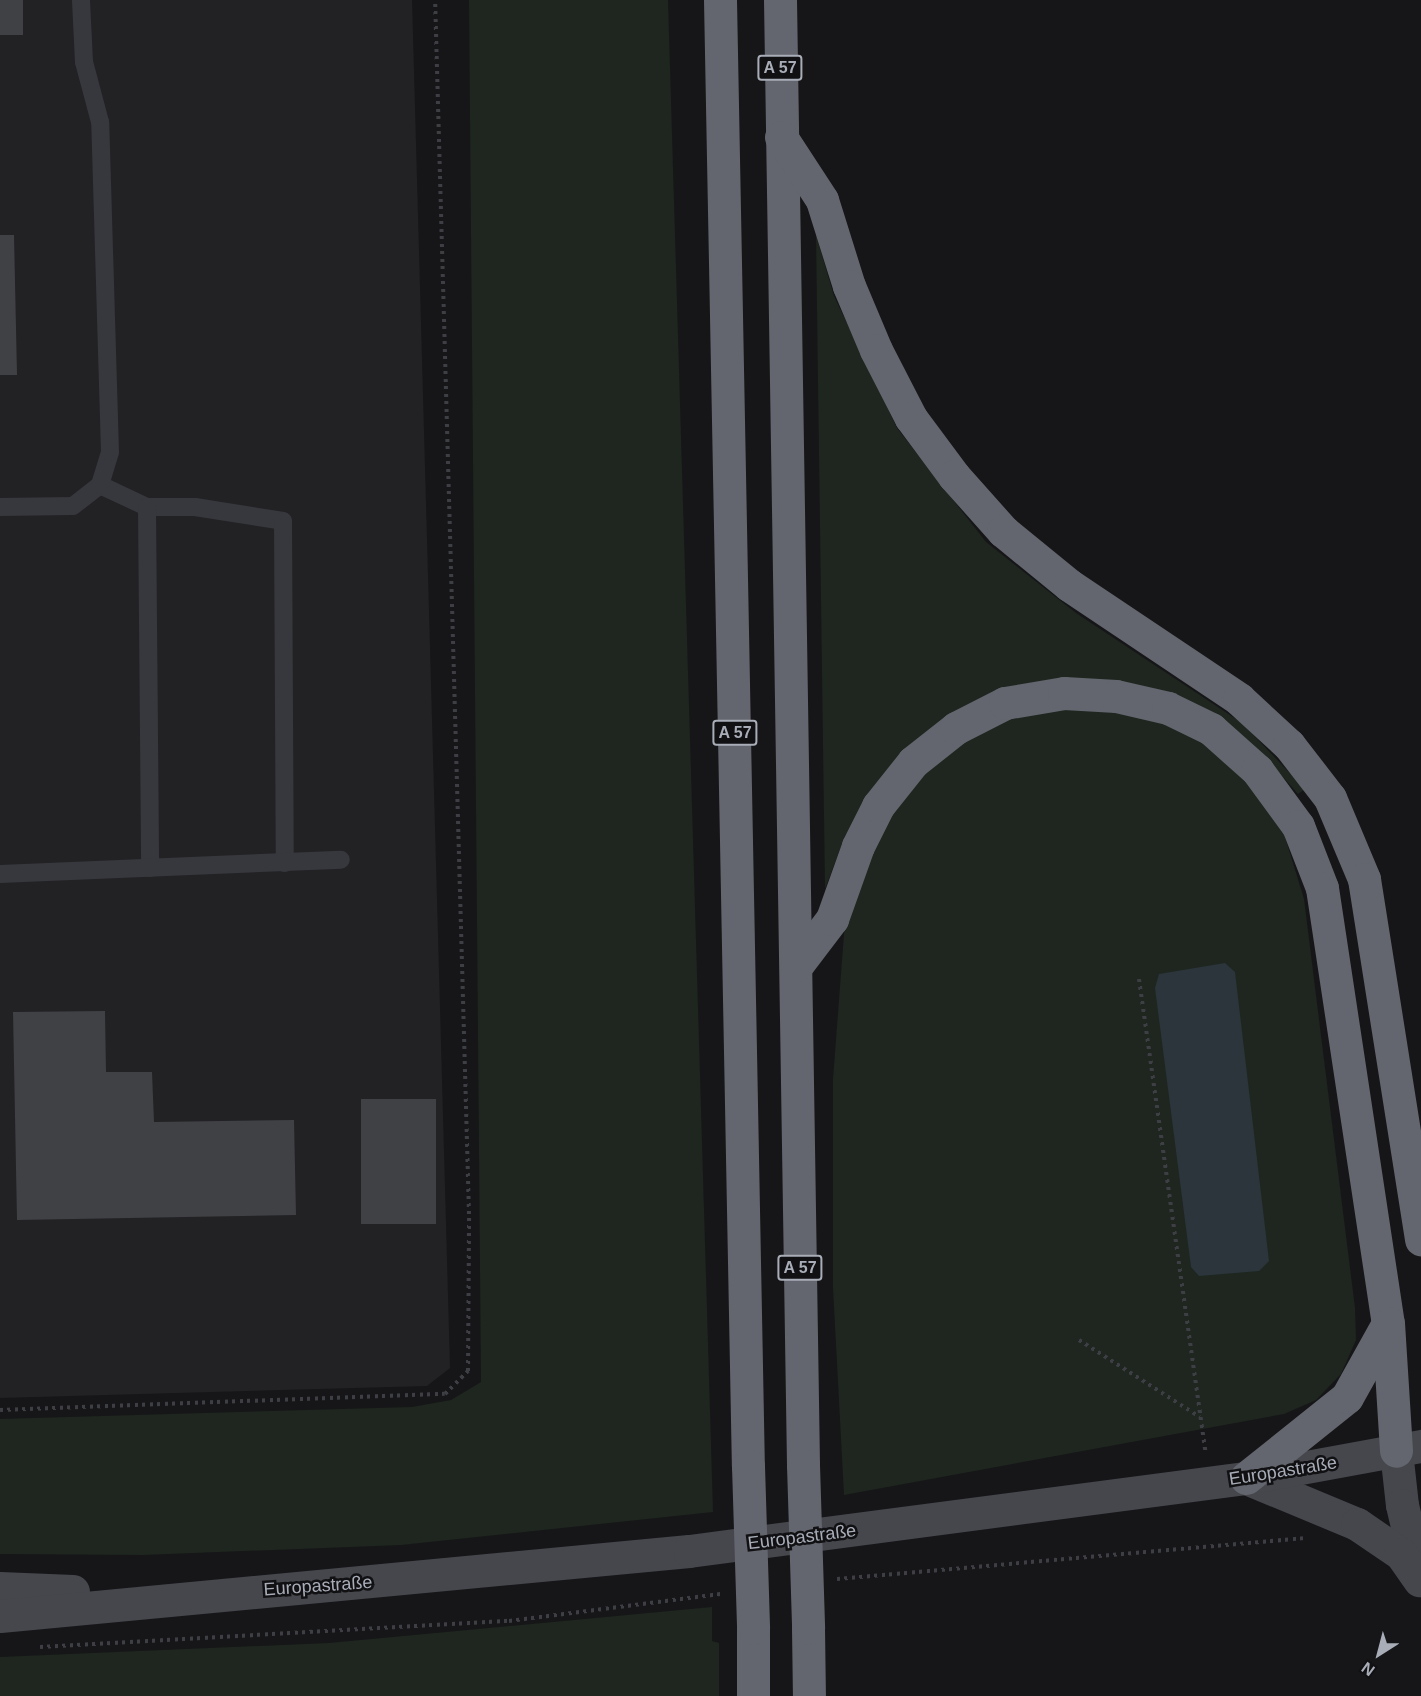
<!DOCTYPE html>
<html>
<head>
<meta charset="utf-8">
<style>
	body { margin:0 }
	#map { position:relative; width:1421px; height:1696px; overflow:hidden; background:#161618; font-family:Helvetica,sans-serif }
	div>[style] { position:absolute }
	[style*='--x'] { left:calc(var(--x)*1px); top:calc(var(--y)*1px); width:calc(var(--w)*1px); rotate:calc(var(--a)*1deg) }
	.built>* { inset:0; background:#222225 }
	.green>* { inset:0; background:#1e261f }
	.water>* { inset:0; background:#2c353c }
	.building>* { inset:0; background:#404145; transform-origin:0 0 }
	.path>* { height:4px; margin-top:-2px; transform-origin:0; background:repeating-linear-gradient(90deg,#3d3f44 0 3px,transparent 0 7.5px) }
	.lane>* { height:18px; margin:-9px; padding:0 9px; transform-origin:9px; border-radius:9px; background:#37383d }
	.secondary>* { height:33px; margin:-16.5px; padding:0 16.5px; transform-origin:16.5px; border-radius:16.5px; background:#45474d }
	.highway>* { height:33px; margin:-16.5px; padding:0 16.5px; transform-origin:16.5px; border-radius:16.5px; background:#63666e }
	.highway-bridge>* { height:33px; margin:-16.5px; padding:0 16.5px; transform-origin:16.5px; border-radius:16.5px; background:#63666e }
	span { translate:-50% -50%; white-space:nowrap; text-align:center; line-height:1.15; -webkit-text-stroke:5px #111113; paint-order:stroke }
	.shield-label span { padding:2px 4px; background:#111113; border:2px solid; border-radius:4px; -webkit-text-stroke-width:0 }
	.shield-label { font-size:16px; color:#a8adb8; font-weight:700 }
	.street-label { font-size:18px; color:#a8adb8 }
	.north { position:absolute; left:1349px; top:1624px; width:60px; height:60px; -webkit-text-stroke:4px #111113; paint-order:stroke; rotate:216deg; font-size:16px; font-weight:700; line-height:24px; text-align:center; color:#a8adb8 }
	.north::after { content:''; display:block; margin:auto; width:21px; height:27px; background:#a8adb8; clip-path:polygon(50% 0,100% 100%,50% 72%,0 100%) }
</style>
</head>
<body>
<div id="map">
	<div class="built">
		<div style="clip-path:polygon(0 0,412px 0,450px 1368px,427px 1386px,0 1398px)"></div>
	</div>
	<div class="green">
		<div style="clip-path:polygon(469px 0,668px 0,713px 1512px,401px 1545px,143px 1555px,0 1554px,0 1419px,412px 1407px,451px 1400px,481px 1382px)"></div>
		<div style="clip-path:polygon(816px 235px,834px 296px,897px 428px,986px 542px,1076px 613px,1242px 723px,1305px 789px,1298px 794px,1269px 761px,1222px 721px,1003px 691px,845px 836px,825px 889px)"></div>
		<div style="clip-path:polygon(1067px 706px,1115px 708px,1163px 720px,1207px 744px,1248px 778px,1282px 827px,1304px 899px,1355px 1308px,1356px 1340px,1341px 1374px,1316px 1400px,1284px 1414px,844px 1495px,833px 1288px,833px 1079px,845px 921px,886px 818px,921px 771px,966px 738px,1008px 720px)"></div>
		<div style="clip-path:polygon(712px 1607px,712px 1641px,719px 1643px,719px 1696px,0 1696px,0 1657px,329px 1643px)"></div>
	</div>
	<div class="water">
		<div style="clip-path:polygon(1225px 963px,1235px 972px,1269px 1261px,1259px 1271px,1199px 1276px,1191px 1267px,1155px 988px,1159px 974px)"></div>
	</div>
	<div class="building">
		<div style="left:0;top:0;width:23px;height:35px"></div>
		<div style="clip-path:polygon(0 235px,14px 235px,17px 375px,0 375px)"></div>
		<div style="clip-path:polygon(105px 1011px,106px 1072px,152px 1072px,154px 1122px,294px 1120px,296px 1215px,17px 1220px,13px 1012px)"></div>
		<div style="left:361px;top:1099px;width:75px;height:125px"></div>
	</div>
	<div class="path">
		<div style="--x:1139;--y:979;--w:479;--a:82"></div>
		<div style="--x:1079;--y:1340;--w:143;--a:32.5"></div>
		<div style="--x:0;--y:1410;--w:445;--a:-2.1"></div>
		<div style="--x:445;--y:1394;--w:33;--a:-45"></div>
		<div style="--x:468;--y:1371;--w:157;--a:-89.6"></div>
		<div style="--x:469;--y:1214;--w:1214;--a:-91.6"></div>
		<div style="--x:837;--y:1579;--w:469;--a:-5"></div>
		<div style="--x:40;--y:1647;--w:470;--a:-3.2"></div>
		<div style="--x:509;--y:1621;--w:213;--a:-7.3"></div>
	</div>
	<div class="lane">
		<div style="--x:100;--y:485;--w:52;--a:25.1"></div>
		<div style="--x:147;--y:507;--w:48;--a:0"></div>
		<div style="--x:195;--y:507;--w:89;--a:9"></div>
		<div style="--x:283;--y:521;--w:342;--a:89.7"></div>
		<div style="--x:0;--y:507;--w:73;--a:-0.8"></div>
		<div style="--x:73;--y:506;--w:34;--a:-38"></div>
		<div style="--x:100;--y:485;--w:34;--a:-73"></div>
		<div style="--x:110;--y:452;--w:330;--a:-91.7"></div>
		<div style="--x:100;--y:122;--w:62;--a:-104.9"></div>
		<div style="--x:84;--y:62;--w:62;--a:-92.8"></div>
		<div style="--x:147;--y:507;--w:361;--a:89.5"></div>
		<div style="--x:0;--y:874;--w:341;--a:-2.4"></div>
	</div>
	<div class="secondary">
		<div style="--x:1396;--y:1451;--w:54;--a:83.7"></div>
		<div style="--x:1402;--y:1505;--w:70;--a:76.8"></div>
		<div style="--x:1246;--y:1478;--w:120;--a:22.5"></div>
		<div style="--x:1357;--y:1524;--w:53;--a:34.3"></div>
		<div style="--x:1401;--y:1554;--w:32;--a:55"></div>
		<div style="--x:0;--y:1588;--w:73;--a:2.4"></div>
		<div style="--x:0;--y:1616;--w:692;--a:-5.39"></div>
		<div style="--x:689;--y:1551;--w:562;--a:-7.47"></div>
		<div style="--x:1246;--y:1478;--w:178;--a:-10.4"></div>
	</div>
	<div class="highway">
		<div style="--x:720;--y:0;--w:1466;--a:88.91"></div>
		<div style="--x:780;--y:0;--w:1465;--a:89.1"></div>
		<div style="--x:781;--y:137;--w:75;--a:56.9"></div>
		<div style="--x:822;--y:200;--w:90;--a:72.6"></div>
		<div style="--x:849;--y:286;--w:69;--a:67.1"></div>
		<div style="--x:876;--y:350;--w:76;--a:62.8"></div>
		<div style="--x:911;--y:418;--w:72;--a:53.4"></div>
		<div style="--x:954;--y:476;--w:74;--a:48.3"></div>
		<div style="--x:1003;--y:531;--w:85;--a:39.3"></div>
		<div style="--x:1069;--y:585;--w:205;--a:33.8"></div>
		<div style="--x:1239;--y:699;--w:68;--a:42.6"></div>
		<div style="--x:1289;--y:745;--w:67;--a:52.3"></div>
		<div style="--x:1330;--y:798;--w:88;--a:67.2"></div>
		<div style="--x:1364;--y:879;--w:365;--a:81"></div>
		<div style="--x:797;--y:965;--w:58;--a:-52.7"></div>
		<div style="--x:832;--y:919;--w:77;--a:-70.4"></div>
		<div style="--x:858;--y:846;--w:45;--a:-63.4"></div>
		<div style="--x:878;--y:806;--w:56;--a:-51.5"></div>
		<div style="--x:913;--y:762;--w:55;--a:-38.3"></div>
		<div style="--x:956;--y:728;--w:55;--a:-27"></div>
		<div style="--x:1005;--y:703;--w:60;--a:-9.6"></div>
		<div style="--x:1064;--y:693;--w:52;--a:3.3"></div>
		<div style="--x:1116;--y:696;--w:53;--a:13"></div>
		<div style="--x:1168;--y:708;--w:48;--a:26"></div>
		<div style="--x:1211;--y:729;--w:62;--a:41.7"></div>
		<div style="--x:1257;--y:770;--w:69;--a:53.8"></div>
		<div style="--x:1298;--y:826;--w:66;--a:68.8"></div>
		<div style="--x:1322;--y:888;--w:440;--a:81.4"></div>
		<div style="--x:1388;--y:1323;--w:128;--a:86.4"></div>
		<div style="--x:1246;--y:1478;--w:129;--a:-38.7"></div>
		<div style="--x:1347;--y:1397;--w:82;--a:-60.9"></div>
		<div style="--x:753;--y:1628;--w:68;--a:90"></div>
		<div style="--x:808;--y:1628;--w:68;--a:89.2"></div>
	</div>
	<div class="highway-bridge">
		<div style="--x:803;--y:1465;--w:163;--a:88.2"></div>
		<div style="--x:748;--y:1466;--w:162;--a:88.2"></div>
	</div>
	<div class="shield-label">
		<span style="left:780px;top:68px">A 57</span>
		<span style="left:735px;top:733px">A 57</span>
		<span style="left:800px;top:1268px">A 57</span>
	</div>
	<div class="street-label">
		<span style="left:1283px;top:1471px;rotate:-9deg">Europastraße</span>
		<span style="left:802px;top:1537px;rotate:-7deg">Europastraße</span>
		<span style="left:318px;top:1586px;rotate:-4deg">Europastraße</span>
	</div>
	<div class="north">N</div>
</div>
</body>
</html>
